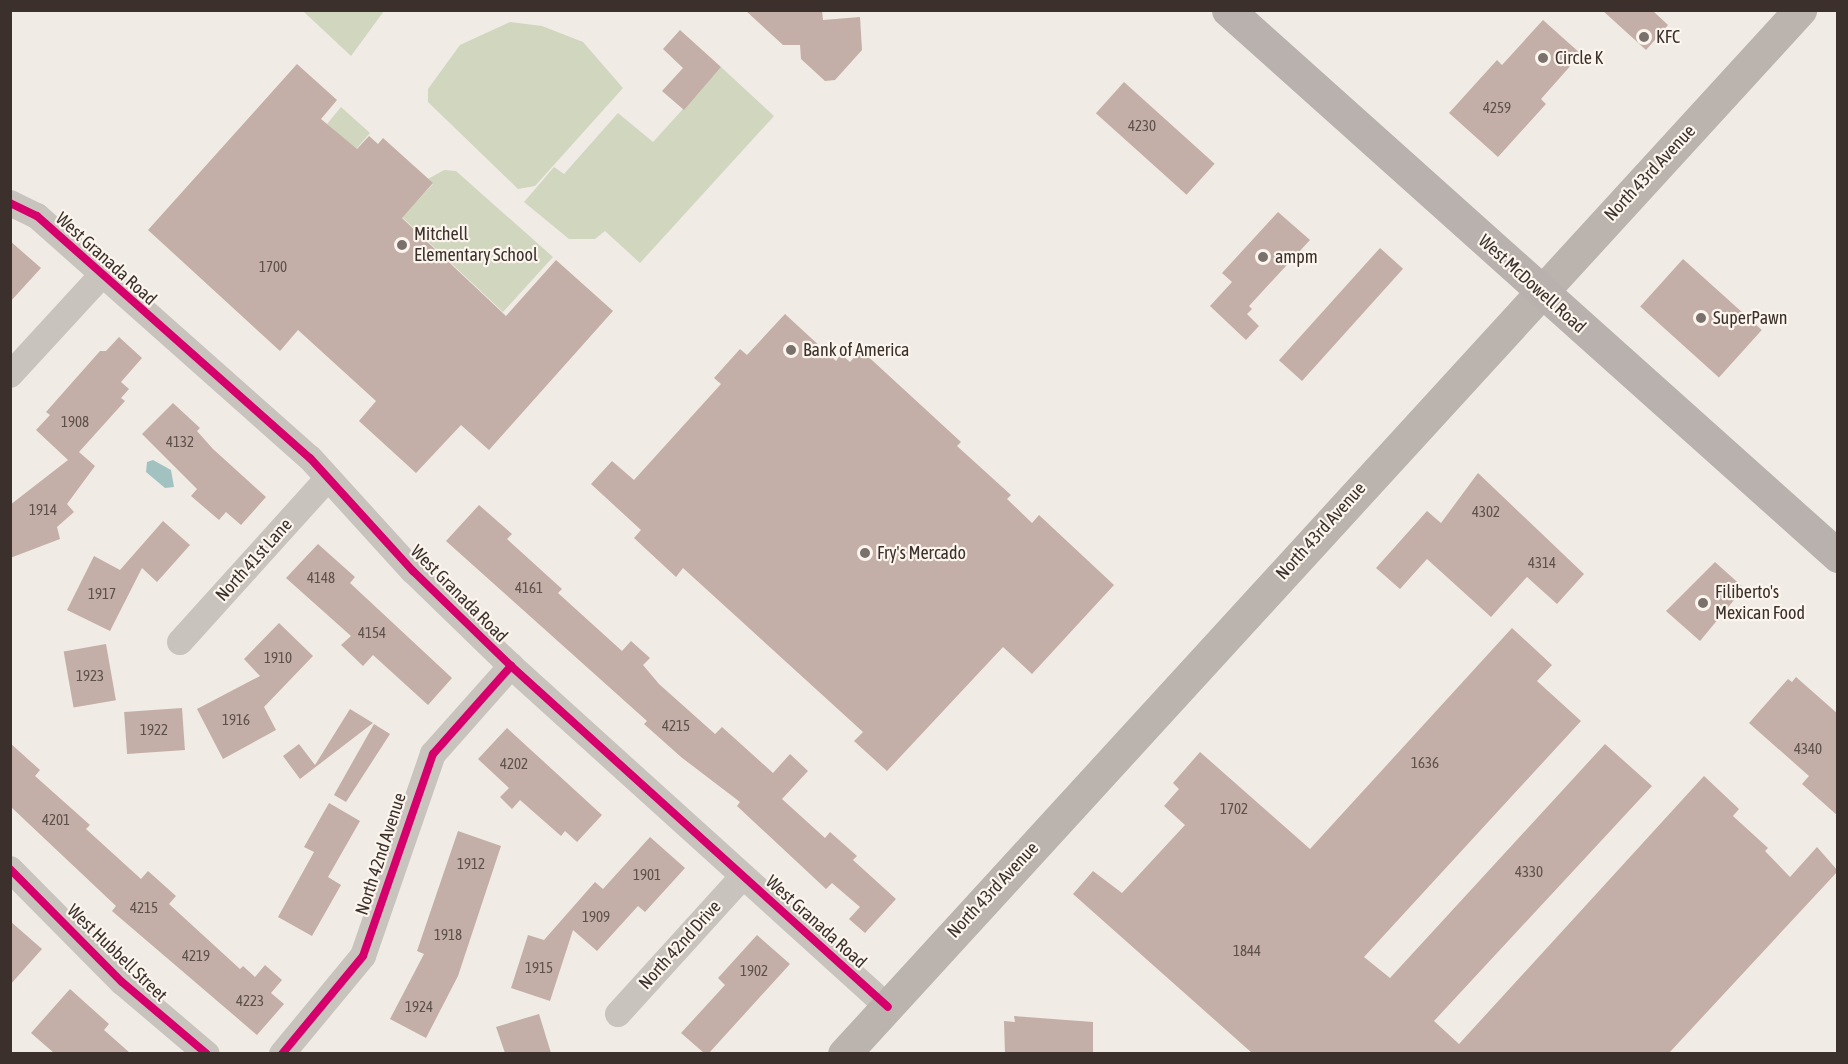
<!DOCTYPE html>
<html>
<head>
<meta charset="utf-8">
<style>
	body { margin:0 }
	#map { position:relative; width:1848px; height:1064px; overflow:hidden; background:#f0ebe5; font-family:"Asap Condensed",sans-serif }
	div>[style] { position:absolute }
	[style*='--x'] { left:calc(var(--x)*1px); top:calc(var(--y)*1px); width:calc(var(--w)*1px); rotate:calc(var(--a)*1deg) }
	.green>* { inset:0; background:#d1d6bf }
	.water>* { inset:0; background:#a1c2c1 }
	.building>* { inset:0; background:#c3afa7; transform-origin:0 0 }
	.street>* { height:26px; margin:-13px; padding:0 13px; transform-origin:13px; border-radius:13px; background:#c9c3be }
	.secondary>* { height:33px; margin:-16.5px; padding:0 16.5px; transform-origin:16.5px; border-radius:16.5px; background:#bab3ae }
	.primary>* { height:33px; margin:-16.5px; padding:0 16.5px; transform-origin:16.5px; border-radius:16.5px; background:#b8b1ad }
	.cycleway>* { height:8px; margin:-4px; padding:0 4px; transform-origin:4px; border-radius:4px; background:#d6006c }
	.dots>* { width:16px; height:16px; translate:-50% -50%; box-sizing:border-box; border:3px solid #fbf5ee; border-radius:50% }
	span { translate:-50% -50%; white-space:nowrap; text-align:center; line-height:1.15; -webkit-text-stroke:4.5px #fbf5ee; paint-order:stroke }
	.number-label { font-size:15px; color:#5d504a }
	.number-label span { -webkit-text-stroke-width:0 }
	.poi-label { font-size:18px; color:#3b302b }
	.left { translate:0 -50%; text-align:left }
	.street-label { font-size:18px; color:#3b302b }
	.frame { position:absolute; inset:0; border:12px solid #3b302b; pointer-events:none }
</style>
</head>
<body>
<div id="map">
	<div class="green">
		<div style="clip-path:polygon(303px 11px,384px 11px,351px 56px)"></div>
		<div style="clip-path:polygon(510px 22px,542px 26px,583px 42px,623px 88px,535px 186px,518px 189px,428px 102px,428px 89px,460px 45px)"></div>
		<div style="clip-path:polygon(721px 67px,774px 116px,640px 263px,605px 231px,595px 239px,569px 239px,524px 202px,554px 167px,564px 174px,618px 113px,653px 142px)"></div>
		<div style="clip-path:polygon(341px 107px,370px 133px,306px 207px,334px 130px,327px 124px)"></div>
		<div style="clip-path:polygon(444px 170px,456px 171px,553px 257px,503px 312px,402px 217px,433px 184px,428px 179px)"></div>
	</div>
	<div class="water">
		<div style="clip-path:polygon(153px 460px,171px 470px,174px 487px,165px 488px,146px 472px,147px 462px)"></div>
	</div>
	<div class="building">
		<div style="clip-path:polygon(745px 10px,822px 10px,823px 20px,860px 17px,862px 50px,835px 80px,825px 81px,801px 59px,800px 45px,783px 45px)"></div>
		<div style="clip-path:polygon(1602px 10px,1652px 10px,1668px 25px,1646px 50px)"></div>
		<div style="clip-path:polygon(1543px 20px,1581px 54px,1541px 99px,1546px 104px,1498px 157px,1449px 113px,1497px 60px,1502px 65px)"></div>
		<div style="clip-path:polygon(680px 30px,721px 67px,684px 110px,662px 91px,683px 68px,663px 49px)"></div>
		<div style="clip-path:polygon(297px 64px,337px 100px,321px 119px,357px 149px,369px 136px,378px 144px,383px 138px,433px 183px,402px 218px,506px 316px,556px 260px,613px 311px,489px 450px,461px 425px,416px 473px,359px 421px,376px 401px,298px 330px,280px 351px,148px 230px)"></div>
		<div style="left:1124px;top:82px;width:122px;height:42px;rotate:42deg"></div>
		<div style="clip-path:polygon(1278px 212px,1310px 240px,1249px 306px,1252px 309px,1247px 314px,1259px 326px,1246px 340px,1210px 306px,1232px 282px,1222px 273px)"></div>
		<div style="clip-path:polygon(10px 241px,41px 268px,10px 302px)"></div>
		<div style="left:1380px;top:248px;width:31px;height:151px;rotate:42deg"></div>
		<div style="left:1683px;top:259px;width:106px;height:64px;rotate:42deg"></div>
		<div style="clip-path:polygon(785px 314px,836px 361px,841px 354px,850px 362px,861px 350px,961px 442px,957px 446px,1011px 495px,1007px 499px,1032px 523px,1039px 515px,1114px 585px,1032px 674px,1003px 647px,887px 771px,854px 741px,863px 732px,683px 568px,676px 577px,634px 538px,641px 530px,591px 484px,612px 461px,634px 480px,721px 384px,714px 378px,740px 349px,747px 355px)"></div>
		<div style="clip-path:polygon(119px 337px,142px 358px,121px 382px,129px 389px,121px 398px,125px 401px,79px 452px,95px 466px,67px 504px,74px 512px,57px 527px,60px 539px,10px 558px,10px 505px,68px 460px,36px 430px,50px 415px,46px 412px,100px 351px,106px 351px)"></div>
		<div style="clip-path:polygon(173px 403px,200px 428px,197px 431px,213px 449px,266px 497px,241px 525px,226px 512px,219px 520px,191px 496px,197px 489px,142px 434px)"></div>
		<div style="clip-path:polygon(1478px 473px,1584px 574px,1557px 604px,1527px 577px,1491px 617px,1427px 559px,1400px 589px,1376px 568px,1427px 511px,1441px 523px)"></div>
		<div style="clip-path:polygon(479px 505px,512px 534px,507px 539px,562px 589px,558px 593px,622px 651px,631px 641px,650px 658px,643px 665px,659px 684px,715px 734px,722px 727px,773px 773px,790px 754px,808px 771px,782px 799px,825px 838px,830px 832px,857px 856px,853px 860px,896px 899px,865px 933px,849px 919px,860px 907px,832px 883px,826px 889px,737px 806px,740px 802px,681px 757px,644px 724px,647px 721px,446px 541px)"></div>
		<div style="clip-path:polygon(163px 521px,190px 545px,157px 582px,142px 568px,110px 631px,67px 610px,94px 556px,120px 570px)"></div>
		<div style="clip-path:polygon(318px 544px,355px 577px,350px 583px,452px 678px,428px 705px,373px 655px,363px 666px,341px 645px,351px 636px,286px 578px)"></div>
		<div style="clip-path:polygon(1715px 562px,1744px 588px,1700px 641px,1666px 611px)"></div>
		<div style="clip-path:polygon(279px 623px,313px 656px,264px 707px,276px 730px,223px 759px,197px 709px,260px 676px,244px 659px)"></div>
		<div style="clip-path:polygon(1512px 628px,1552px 665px,1537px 681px,1581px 721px,1364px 957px,1390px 978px,1605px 744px,1652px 786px,1434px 1021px,1459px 1044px,1704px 776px,1739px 809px,1733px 816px,1768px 848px,1765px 851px,1790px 877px,1817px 847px,1838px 871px,1669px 1053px,1252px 1053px,1073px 894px,1093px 871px,1122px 893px,1185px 825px,1164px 806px,1179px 789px,1173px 783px,1200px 752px,1310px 849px)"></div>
		<div style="left:106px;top:644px;width:57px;height:43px;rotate:80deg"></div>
		<div style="clip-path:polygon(1796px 677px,1838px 714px,1838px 816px,1802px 784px,1809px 776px,1749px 723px,1788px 679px,1792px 682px)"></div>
		<div style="left:182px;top:708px;width:42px;height:58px;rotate:86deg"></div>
		<div style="clip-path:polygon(350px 709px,373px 723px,300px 779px,283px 756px,299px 744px,315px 765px)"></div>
		<div style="clip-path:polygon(374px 724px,390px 734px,346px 802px,334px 795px)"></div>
		<div style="clip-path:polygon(507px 728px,602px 815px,577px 842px,565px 831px,561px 836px,520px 800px,512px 809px,500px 797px,509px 788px,478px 759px)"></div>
		<div style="clip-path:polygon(10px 743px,40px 770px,35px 776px,90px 825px,86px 829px,141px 879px,148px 871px,176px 896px,169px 904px,240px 969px,243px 966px,255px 977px,265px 965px,282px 980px,271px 993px,284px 1004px,257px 1035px,112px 911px,116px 906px,10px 806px)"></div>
		<div style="clip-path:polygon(329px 803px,360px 821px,328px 877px,341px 885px,312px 936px,278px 917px,314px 852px,304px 847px)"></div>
		<div style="clip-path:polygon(458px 831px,501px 846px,458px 976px,426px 1038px,390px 1019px,424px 954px,417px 951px)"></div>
		<div style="clip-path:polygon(650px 837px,685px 868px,645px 912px,638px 906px,597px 951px,573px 930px,550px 1001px,511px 988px,528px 935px,544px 940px,595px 882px,603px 889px)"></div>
		<div style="clip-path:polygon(10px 921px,42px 949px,10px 985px)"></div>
		<div style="clip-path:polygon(757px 935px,790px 964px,709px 1053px,704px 1053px,681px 1033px,725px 985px,718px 978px)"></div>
		<div style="clip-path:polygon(70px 989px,109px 1024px,104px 1030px,130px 1053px,54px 1053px,31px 1033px)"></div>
		<div style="clip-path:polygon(539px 1014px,551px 1053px,505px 1053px,496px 1027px)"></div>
		<div style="clip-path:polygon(1014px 1016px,1093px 1022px,1093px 1053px,1005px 1053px,1004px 1021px,1015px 1022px)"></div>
	</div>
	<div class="street">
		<div style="--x:10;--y:203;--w:30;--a:26"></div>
		<div style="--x:37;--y:216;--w:365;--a:41.6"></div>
		<div style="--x:310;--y:458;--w:153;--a:47.7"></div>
		<div style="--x:413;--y:571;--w:136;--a:44.1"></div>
		<div style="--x:511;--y:666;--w:508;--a:42.13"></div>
		<div style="--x:10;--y:375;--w:136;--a:-47.4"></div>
		<div style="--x:180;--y:642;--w:221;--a:-47.9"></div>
		<div style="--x:10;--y:869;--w:159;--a:45.3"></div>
		<div style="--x:122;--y:982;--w:111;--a:40.3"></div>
		<div style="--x:618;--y:1014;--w:186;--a:-47.8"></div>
		<div style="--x:282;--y:1054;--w:127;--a:-50.4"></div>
		<div style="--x:363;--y:956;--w:214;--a:-70.9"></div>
		<div style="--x:433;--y:754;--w:118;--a:-48.4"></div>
	</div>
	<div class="secondary">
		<div style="--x:844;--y:1054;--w:1416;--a:-47.52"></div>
	</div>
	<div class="primary">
		<div style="--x:1228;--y:10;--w:819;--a:41.83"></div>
	</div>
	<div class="cycleway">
		<div style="--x:10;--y:203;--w:30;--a:26"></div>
		<div style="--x:37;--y:216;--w:365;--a:41.6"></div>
		<div style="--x:310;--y:458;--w:153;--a:47.7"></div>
		<div style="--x:413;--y:571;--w:136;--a:44.1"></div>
		<div style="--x:511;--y:666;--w:508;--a:42.13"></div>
		<div style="--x:10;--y:869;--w:159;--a:45.3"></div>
		<div style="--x:122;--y:982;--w:111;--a:40.3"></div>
		<div style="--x:282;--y:1054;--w:127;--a:-50.4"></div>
		<div style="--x:363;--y:956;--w:214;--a:-70.9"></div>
		<div style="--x:433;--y:754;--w:118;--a:-48.4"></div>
	</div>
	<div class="dots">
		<div style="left:1644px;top:37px;background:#7a716c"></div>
		<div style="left:1543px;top:58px;background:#7a716c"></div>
		<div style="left:402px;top:245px;background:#7a716c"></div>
		<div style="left:1263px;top:257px;background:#7a716c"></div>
		<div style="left:1701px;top:318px;background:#7a716c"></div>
		<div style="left:791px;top:350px;background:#7a716c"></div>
		<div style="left:865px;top:553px;background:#7a716c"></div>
		<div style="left:1703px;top:603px;background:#7a716c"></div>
	</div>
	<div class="number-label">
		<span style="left:1497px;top:108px">4259</span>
		<span style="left:1142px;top:126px">4230</span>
		<span style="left:273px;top:267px">1700</span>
		<span style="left:75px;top:422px">1908</span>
		<span style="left:180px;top:442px">4132</span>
		<span style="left:43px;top:510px">1914</span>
		<span style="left:1486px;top:512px">4302</span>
		<span style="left:1542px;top:563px">4314</span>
		<span style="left:321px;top:578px">4148</span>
		<span style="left:529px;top:588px">4161</span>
		<span style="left:102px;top:594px">1917</span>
		<span style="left:372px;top:633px">4154</span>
		<span style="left:278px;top:658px">1910</span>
		<span style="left:90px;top:676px">1923</span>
		<span style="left:236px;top:720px">1916</span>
		<span style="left:676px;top:726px">4215</span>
		<span style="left:154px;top:730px">1922</span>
		<span style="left:1808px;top:749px">4340</span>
		<span style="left:1425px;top:763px">1636</span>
		<span style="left:514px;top:764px">4202</span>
		<span style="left:1234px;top:809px">1702</span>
		<span style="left:56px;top:820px">4201</span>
		<span style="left:471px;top:864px">1912</span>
		<span style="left:1529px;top:872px">4330</span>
		<span style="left:647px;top:875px">1901</span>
		<span style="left:144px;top:908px">4215</span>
		<span style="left:596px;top:917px">1909</span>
		<span style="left:448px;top:935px">1918</span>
		<span style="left:1247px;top:951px">1844</span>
		<span style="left:196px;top:956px">4219</span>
		<span style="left:539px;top:968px">1915</span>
		<span style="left:754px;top:971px">1902</span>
		<span style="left:250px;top:1001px">4223</span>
		<span style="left:419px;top:1007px">1924</span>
	</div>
	<div class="poi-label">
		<span class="left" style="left:1656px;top:37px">KFC</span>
		<span class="left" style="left:1555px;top:58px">Circle K</span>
		<span class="left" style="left:414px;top:245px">Mitchell<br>Elementary School</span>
		<span class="left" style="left:1275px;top:257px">ampm</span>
		<span class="left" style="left:1713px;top:318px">SuperPawn</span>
		<span class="left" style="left:803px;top:350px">Bank of America</span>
		<span class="left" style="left:877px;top:553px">Fry's Mercado</span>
		<span class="left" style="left:1715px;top:603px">Filiberto's<br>Mexican Food</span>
	</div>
	<div class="street-label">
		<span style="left:1650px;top:173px;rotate:-47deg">North 43rd Avenue</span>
		<span style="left:106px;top:259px;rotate:42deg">West Granada Road</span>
		<span style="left:1532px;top:284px;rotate:42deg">West McDowell Road</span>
		<span style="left:1321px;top:531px;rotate:-48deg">North 43rd Avenue</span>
		<span style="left:254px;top:560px;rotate:-48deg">North 41st Lane</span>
		<span style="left:459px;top:594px;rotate:45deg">West Granada Road</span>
		<span style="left:381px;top:854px;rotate:-72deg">North 42nd Avenue</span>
		<span style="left:993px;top:890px;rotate:-47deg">North 43rd Avenue</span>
		<span style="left:816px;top:922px;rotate:42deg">West Granada Road</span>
		<span style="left:680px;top:945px;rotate:-48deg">North 42nd Drive</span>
		<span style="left:117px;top:953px;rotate:44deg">West Hubbell Street</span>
	</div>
	<div class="frame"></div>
</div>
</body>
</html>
